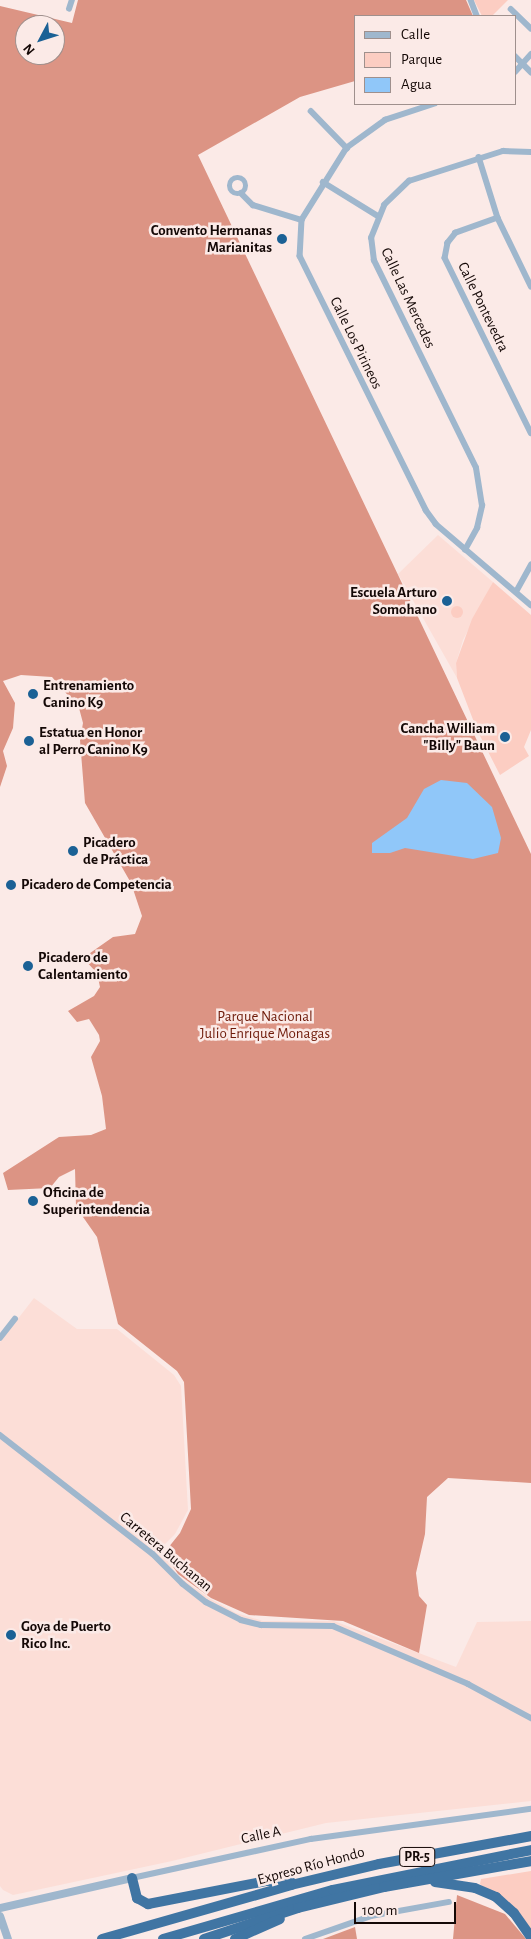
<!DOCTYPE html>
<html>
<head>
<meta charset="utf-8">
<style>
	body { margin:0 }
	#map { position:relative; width:531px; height:1939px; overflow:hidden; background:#fbeae7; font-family:"Alegreya Sans",sans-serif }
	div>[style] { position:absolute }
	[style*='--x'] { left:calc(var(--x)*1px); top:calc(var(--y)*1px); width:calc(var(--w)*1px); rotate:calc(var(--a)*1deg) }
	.built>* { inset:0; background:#fcded7 }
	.green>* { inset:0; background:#fccdc2 }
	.round { border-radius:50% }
	.forest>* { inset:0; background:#dc9484 }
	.water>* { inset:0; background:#90c7f9 }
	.minor>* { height:5.5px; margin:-2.75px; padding:0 2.75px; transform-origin:2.75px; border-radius:2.75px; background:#9fb7cd }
	.minor>.ring { margin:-2.75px; padding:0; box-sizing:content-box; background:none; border:5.5px solid #9fb7cd; border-radius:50% }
	.tertiary>* { height:8px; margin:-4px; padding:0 4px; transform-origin:4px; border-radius:4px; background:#9fb7cd }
	.motorway>* { height:10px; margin:-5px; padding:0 5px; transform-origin:5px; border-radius:5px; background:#4075a3 }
	.dots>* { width:14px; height:14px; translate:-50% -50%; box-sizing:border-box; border:2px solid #fbeae7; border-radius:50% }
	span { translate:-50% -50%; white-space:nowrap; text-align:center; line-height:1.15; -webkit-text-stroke:5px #fbeae7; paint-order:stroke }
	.shield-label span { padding:1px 4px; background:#fbeae7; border:1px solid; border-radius:4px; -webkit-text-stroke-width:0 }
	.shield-label { font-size:14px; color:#140806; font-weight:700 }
	.poi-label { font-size:15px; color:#140806; font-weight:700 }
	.right { translate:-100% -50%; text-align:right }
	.left { translate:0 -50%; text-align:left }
	.street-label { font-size:15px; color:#140806 }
	.park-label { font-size:15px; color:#6f1b0a }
	.legend { position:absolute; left:354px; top:15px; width:162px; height:90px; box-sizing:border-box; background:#fbeae7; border:1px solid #9f908d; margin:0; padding:6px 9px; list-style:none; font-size:15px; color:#140806 }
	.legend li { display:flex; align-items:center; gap:10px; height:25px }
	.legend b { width:25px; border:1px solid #9f908d }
	.north { position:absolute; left:15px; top:15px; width:50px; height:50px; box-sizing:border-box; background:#fbeae7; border:1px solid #9f908d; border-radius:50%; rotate:230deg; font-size:14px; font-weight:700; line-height:20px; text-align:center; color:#140806 }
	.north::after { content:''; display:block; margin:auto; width:18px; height:22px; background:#1b6195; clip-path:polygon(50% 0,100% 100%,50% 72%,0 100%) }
	.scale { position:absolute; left:354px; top:1902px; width:102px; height:22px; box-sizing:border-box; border:2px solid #140806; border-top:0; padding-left:6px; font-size:15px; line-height:18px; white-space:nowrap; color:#140806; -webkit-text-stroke:4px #fbeae7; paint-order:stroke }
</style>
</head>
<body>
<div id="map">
	<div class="built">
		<div style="clip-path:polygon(438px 535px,493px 582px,463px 640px,456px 663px,457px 678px,398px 574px)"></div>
		<div style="clip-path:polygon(34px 1298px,77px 1329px,117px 1329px,174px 1375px,181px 1386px,188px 1510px,175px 1534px,160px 1549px,177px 1575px,209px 1598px,236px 1613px,263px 1621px,334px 1621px,456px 1667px,477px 1622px,531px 1621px,531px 1801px,326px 1823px,172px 1861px,13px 1895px,3px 1890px,0 1886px,0 1342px)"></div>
	</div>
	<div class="green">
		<div style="clip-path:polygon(474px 0,508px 0,492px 16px,482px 16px)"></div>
		<div style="clip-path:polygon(493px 582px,531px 615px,531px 730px,524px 747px,529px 756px,500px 775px,477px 730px,457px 678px,456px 663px,472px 619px)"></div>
		<div class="round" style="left:451px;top:606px;width:12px;height:12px"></div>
		<div style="clip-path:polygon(531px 1871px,531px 1934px,480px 1884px,481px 1879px)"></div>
	</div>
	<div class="forest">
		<div style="clip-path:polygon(evenodd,78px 0,466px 0,473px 16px,355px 16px,355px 81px,300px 97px,198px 155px,531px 854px,531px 1483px,448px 1478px,427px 1497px,425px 1534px,416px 1573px,419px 1596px,427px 1605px,419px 1653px,343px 1621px,249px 1615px,211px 1598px,178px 1574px,164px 1553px,180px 1533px,191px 1509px,184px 1382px,177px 1371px,118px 1324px,97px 1237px,76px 1207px,75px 1169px,59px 1177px,50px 1188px,8px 1190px,3px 1173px,59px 1137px,91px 1135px,106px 1129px,102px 1096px,91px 1057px,100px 1041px,99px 1035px,89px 1019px,77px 1022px,68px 1011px,94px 996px,100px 987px,97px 973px,83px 958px,113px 937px,135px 934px,142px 916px,131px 883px,85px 803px,80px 740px,83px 723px,79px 708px,52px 677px,21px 675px,3px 681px,15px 703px,13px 728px,3px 751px,7px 766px,0 787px,0 6px,72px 23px,78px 0,25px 25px,55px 25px,55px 55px,25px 55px,25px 25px)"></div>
		<div style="clip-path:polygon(457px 1895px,505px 1914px,526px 1939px,453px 1939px)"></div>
		<div style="clip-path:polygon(355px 1927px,357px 1939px,323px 1939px)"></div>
	</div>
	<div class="water">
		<div style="clip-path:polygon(441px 780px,467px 783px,492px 807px,501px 838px,498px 853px,473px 859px,405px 848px,390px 853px,372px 853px,372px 843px,407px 818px,424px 789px)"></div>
	</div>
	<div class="minor">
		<div style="--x:471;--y:0;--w:17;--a:69"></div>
		<div style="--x:69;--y:9;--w:9;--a:-72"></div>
		<div style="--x:511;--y:9;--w:28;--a:44"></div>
		<div style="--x:515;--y:56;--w:23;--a:45"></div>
		<div style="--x:515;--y:72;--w:24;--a:-48"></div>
		<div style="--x:435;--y:104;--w:52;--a:161.9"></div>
		<div style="--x:386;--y:120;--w:48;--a:144.3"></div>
		<div style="--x:347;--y:148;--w:85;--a:122"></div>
		<div style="--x:302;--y:220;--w:36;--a:93"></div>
		<div style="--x:300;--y:256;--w:284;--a:63.6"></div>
		<div style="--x:426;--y:510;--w:17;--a:54"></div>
		<div style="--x:436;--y:524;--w:125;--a:40.5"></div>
		<div style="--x:311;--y:111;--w:52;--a:45.8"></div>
		<div style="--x:479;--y:157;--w:64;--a:72.7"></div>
		<div style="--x:498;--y:218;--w:76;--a:64.1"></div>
		<div class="ring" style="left:230px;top:178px;width:10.5px;height:10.5px"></div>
		<div style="--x:323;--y:182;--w:65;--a:31.7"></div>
		<div style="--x:241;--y:193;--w:17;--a:45"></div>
		<div style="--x:253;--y:205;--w:51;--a:17"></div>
		<div style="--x:498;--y:218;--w:45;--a:160.3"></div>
		<div style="--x:456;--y:233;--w:13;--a:129"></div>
		<div style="--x:448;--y:243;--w:15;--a:101"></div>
		<div style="--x:445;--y:258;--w:195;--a:63.8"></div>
		<div style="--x:465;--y:550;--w:25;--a:-61"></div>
		<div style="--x:477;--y:528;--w:23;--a:-77"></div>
		<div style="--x:482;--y:506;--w:38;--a:-99"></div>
		<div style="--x:476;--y:468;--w:231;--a:-116.2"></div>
		<div style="--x:374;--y:261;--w:23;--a:-97"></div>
		<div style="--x:371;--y:238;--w:35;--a:-68"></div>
		<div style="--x:384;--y:205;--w:35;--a:-44"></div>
		<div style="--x:409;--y:181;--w:99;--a:-17.7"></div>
		<div style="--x:503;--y:151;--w:28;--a:2"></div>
		<div style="--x:516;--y:592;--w:31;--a:-61"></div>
		<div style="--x:0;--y:1338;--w:24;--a:-52"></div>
		<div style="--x:0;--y:1435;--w:194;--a:37.9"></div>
		<div style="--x:153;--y:1554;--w:42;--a:45"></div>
		<div style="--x:183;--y:1584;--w:29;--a:38"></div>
		<div style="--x:206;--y:1602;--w:39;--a:27"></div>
		<div style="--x:241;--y:1620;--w:21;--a:14"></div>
		<div style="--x:261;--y:1625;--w:72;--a:0.8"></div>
		<div style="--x:333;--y:1626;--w:147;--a:23.2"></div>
		<div style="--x:468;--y:1684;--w:72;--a:28.4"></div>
		<div style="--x:132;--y:1878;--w:183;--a:-12.3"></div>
		<div style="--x:311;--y:1839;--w:222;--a:-7.8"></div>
		<div style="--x:305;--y:1939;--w:70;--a:-19.2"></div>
		<div style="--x:371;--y:1916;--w:79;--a:-10.2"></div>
	</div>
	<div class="tertiary">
		<div style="--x:0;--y:1908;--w:135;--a:-12.8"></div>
		<div style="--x:0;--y:1916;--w:24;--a:71"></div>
	</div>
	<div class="motorway">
		<div style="--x:132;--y:1878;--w:21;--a:76"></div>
		<div style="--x:137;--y:1898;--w:13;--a:29"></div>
		<div style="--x:148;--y:1904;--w:120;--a:-11"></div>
		<div style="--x:266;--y:1881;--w:25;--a:2"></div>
		<div style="--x:435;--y:1882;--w:40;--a:8.5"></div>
		<div style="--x:475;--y:1888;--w:23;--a:23"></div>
		<div style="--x:496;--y:1897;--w:24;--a:42"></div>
		<div style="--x:514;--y:1913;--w:29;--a:55"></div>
		<div style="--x:102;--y:1939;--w:197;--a:-15.9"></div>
		<div style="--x:291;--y:1885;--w:90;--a:-13.4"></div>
		<div style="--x:379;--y:1864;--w:155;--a:-10.4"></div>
		<div style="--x:163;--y:1939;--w:177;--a:-16.1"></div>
		<div style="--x:333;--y:1890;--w:202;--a:-11.4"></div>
		<div style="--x:204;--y:1939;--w:99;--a:-18.3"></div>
		<div style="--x:298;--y:1908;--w:89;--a:-13.7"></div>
		<div style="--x:384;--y:1887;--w:149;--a:-10"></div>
		<div style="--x:235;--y:1939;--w:49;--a:-24"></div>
	</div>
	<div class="dots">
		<div style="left:282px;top:239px;background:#1b6195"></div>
		<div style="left:447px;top:601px;background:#1b6195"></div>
		<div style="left:33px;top:694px;background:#1b6195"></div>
		<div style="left:505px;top:737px;background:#1b6195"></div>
		<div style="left:29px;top:741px;background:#1b6195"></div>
		<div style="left:73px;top:851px;background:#1b6195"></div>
		<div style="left:11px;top:885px;background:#1b6195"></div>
		<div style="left:28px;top:966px;background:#1b6195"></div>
		<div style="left:33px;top:1201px;background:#1b6195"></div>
		<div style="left:11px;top:1635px;background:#1b6195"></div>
	</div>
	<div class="shield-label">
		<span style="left:417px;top:1857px">PR-5</span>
	</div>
	<div class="poi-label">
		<span class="right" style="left:272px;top:239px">Convento Hermanas<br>Marianitas</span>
		<span class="right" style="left:437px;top:601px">Escuela Arturo<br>Somohano</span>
		<span class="left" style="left:43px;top:694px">Entrenamiento<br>Canino K9</span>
		<span class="right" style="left:495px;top:737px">Cancha William<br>"Billy" Baun</span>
		<span class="left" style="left:39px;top:741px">Estatua en Honor<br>al Perro Canino K9</span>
		<span class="left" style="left:83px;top:851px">Picadero<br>de Práctica</span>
		<span class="left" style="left:21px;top:885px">Picadero de Competencia</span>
		<span class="left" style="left:38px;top:966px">Picadero de<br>Calentamiento</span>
		<span class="left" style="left:43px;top:1201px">Oficina de<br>Superintendencia</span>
		<span class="left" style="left:21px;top:1635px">Goya de Puerto<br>Rico Inc.</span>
	</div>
	<div class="street-label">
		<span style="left:408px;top:298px;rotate:65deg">Calle Las Mercedes</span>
		<span style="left:483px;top:307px;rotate:64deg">Calle Pontevedra</span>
		<span style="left:356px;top:343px;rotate:64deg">Calle Los Pirineos</span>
		<span style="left:166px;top:1552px;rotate:40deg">Carretera Buchanan</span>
		<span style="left:261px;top:1835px;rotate:-12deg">Calle A</span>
		<span style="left:311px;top:1866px;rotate:-15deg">Expreso Río Hondo</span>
	</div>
	<div class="park-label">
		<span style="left:265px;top:1025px">Parque Nacional<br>Julio Enrique Monagas</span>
	</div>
	<ul class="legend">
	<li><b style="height:6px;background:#9fb7cd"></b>Calle</li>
	<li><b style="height:14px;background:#fccdc2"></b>Parque</li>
	<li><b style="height:14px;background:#90c7f9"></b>Agua</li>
	</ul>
	<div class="north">N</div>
	<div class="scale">100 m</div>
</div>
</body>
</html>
